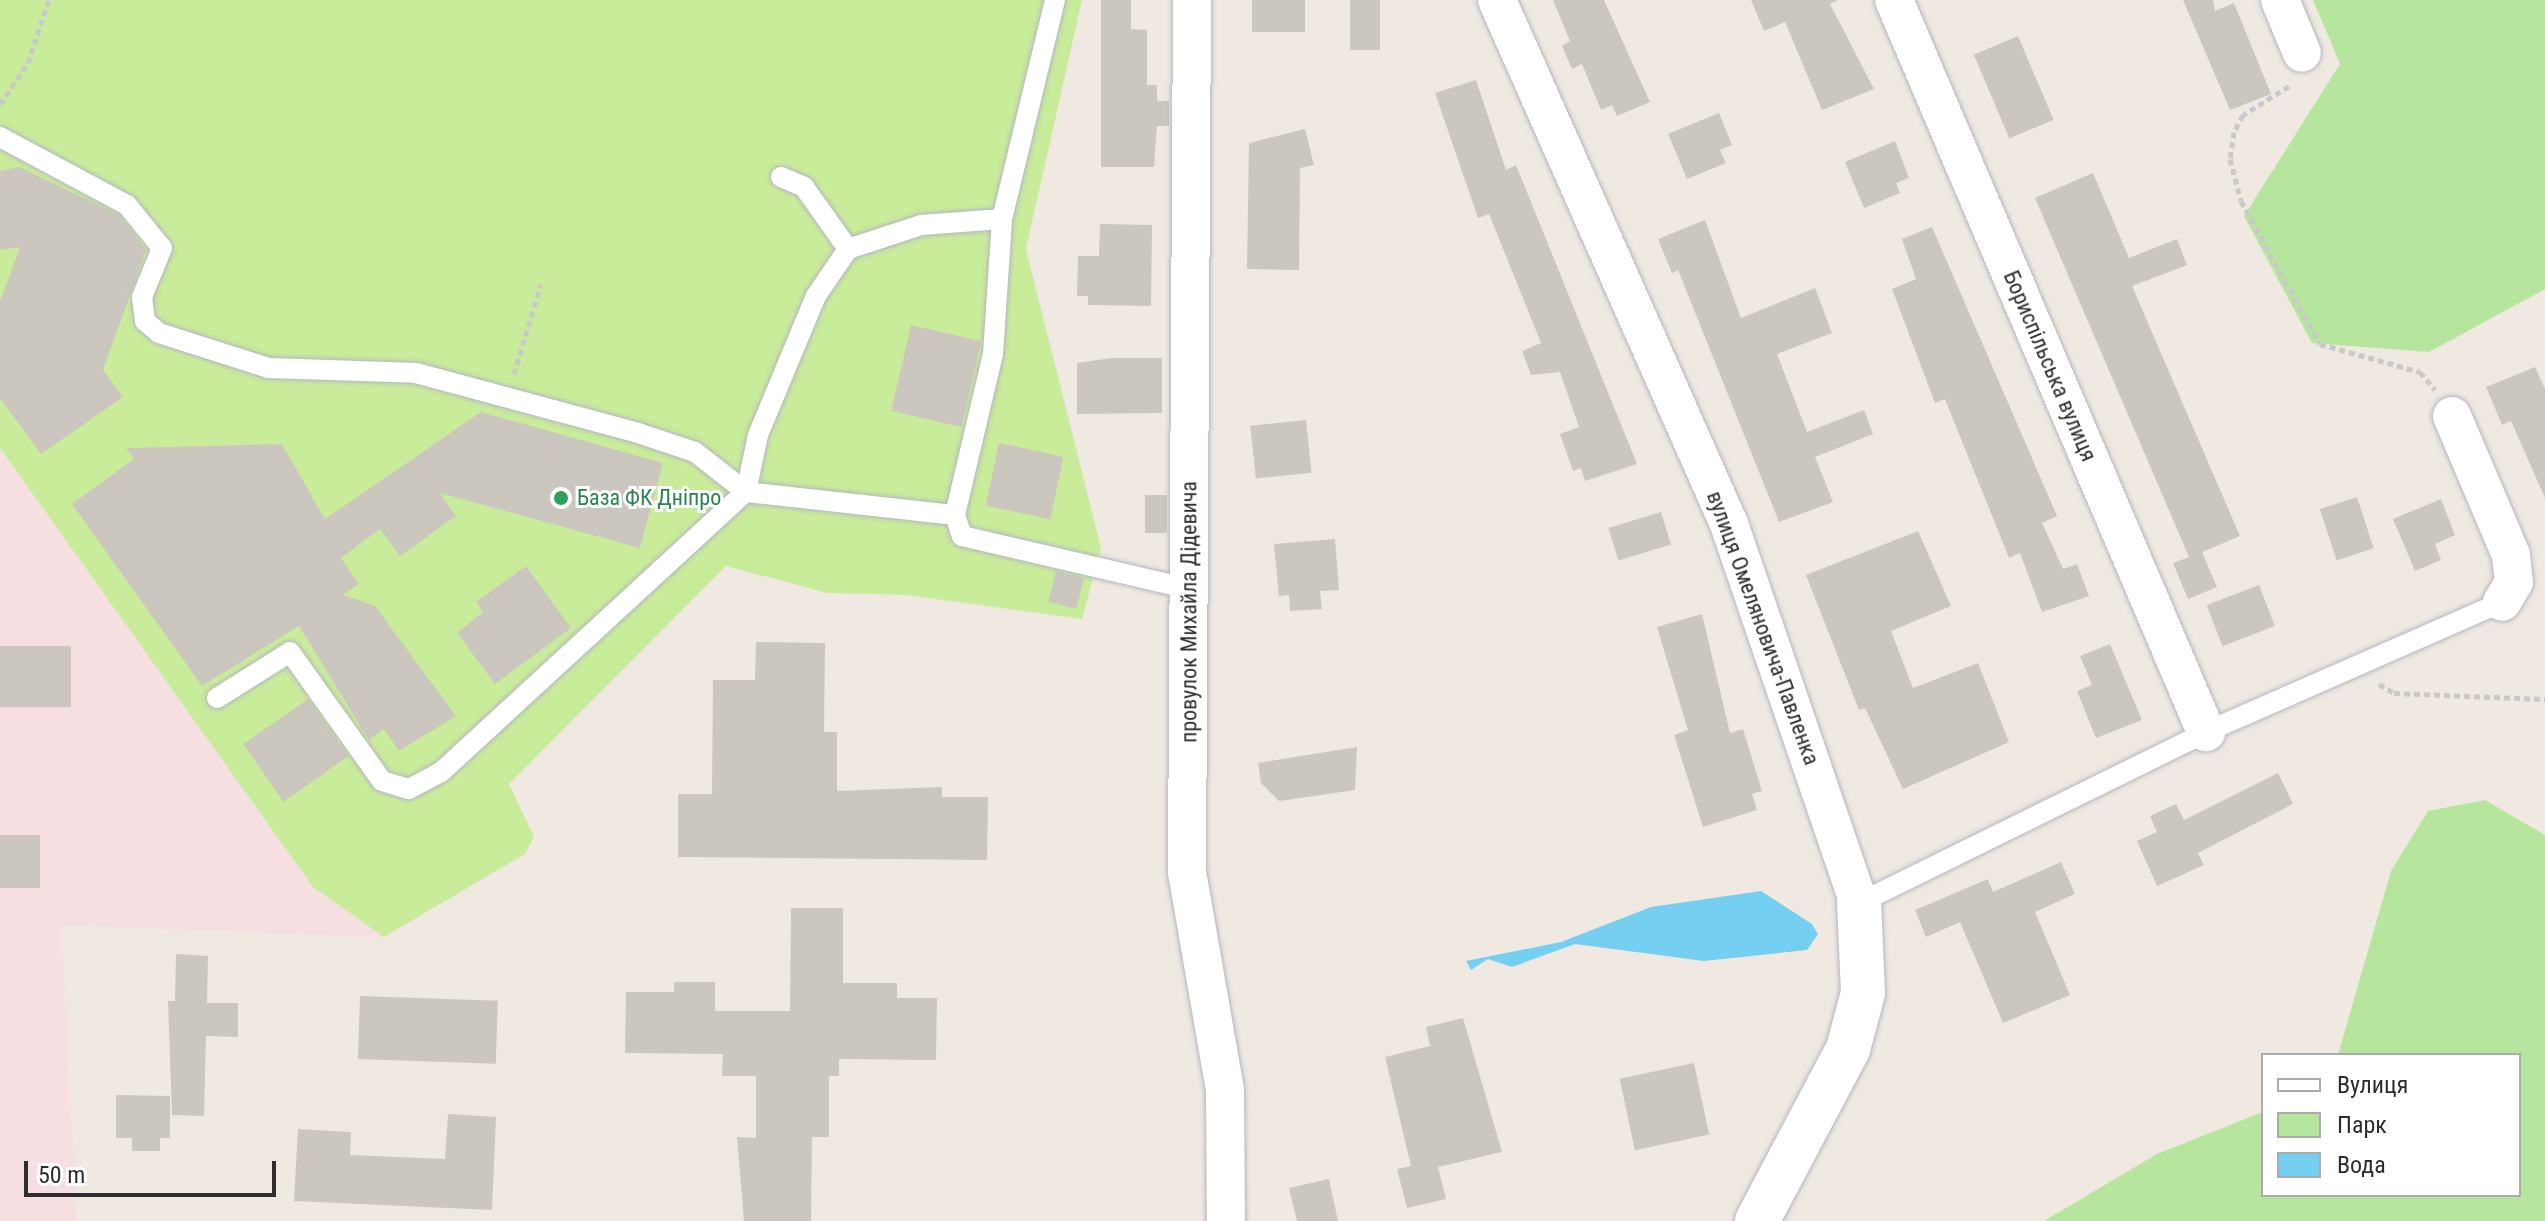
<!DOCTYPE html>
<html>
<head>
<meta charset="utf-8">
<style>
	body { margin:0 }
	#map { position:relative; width:2545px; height:1221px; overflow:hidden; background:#efe9e1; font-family:"Roboto Condensed",sans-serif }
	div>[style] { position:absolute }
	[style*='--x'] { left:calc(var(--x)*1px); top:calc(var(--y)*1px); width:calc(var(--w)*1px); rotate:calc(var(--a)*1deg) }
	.medical>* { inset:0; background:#f5dfe0 }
	.green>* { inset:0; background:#b6e59e }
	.pitch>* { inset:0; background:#c9ec9a }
	.water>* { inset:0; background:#75cff0 }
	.building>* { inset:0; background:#cbc7bf; transform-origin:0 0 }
	.path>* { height:5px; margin-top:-2.5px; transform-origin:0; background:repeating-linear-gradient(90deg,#c9c9c9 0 6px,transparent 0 10px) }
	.roads { filter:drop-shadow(0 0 2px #b4b7c1) drop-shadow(0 0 2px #b4b7c1) }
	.service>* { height:20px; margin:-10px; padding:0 10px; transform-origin:10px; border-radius:10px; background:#fff }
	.minor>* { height:38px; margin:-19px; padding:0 19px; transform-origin:19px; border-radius:19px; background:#fff }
	.tertiary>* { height:44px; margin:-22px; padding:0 22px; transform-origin:22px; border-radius:22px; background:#fff }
	.dots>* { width:22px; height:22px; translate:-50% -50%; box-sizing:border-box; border:4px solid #fff; border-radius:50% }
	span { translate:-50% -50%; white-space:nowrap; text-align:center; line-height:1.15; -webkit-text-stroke:6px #fff; paint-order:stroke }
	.street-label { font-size:22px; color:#2e2e2e }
	.leisure-label { font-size:22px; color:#27864d }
	.left { translate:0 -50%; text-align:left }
	.legend { position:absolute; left:2261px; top:1053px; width:260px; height:144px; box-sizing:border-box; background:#fff; border:2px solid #ababab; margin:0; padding:10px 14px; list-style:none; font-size:24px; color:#2e2e2e }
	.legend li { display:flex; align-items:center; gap:16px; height:40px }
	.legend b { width:40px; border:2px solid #ababab }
	.scale { position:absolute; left:24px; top:1161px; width:252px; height:36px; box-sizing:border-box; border:4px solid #2e2e2e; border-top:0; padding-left:10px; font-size:24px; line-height:28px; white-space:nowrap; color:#2e2e2e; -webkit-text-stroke:6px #fff; paint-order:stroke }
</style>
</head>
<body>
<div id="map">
	<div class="medical">
		<div style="clip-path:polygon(0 448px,313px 887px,384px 937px,61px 925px,77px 1221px,0 1221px)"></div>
	</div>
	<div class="green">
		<div style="clip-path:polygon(2313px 0,2545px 0,2545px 289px,2429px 352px,2312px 343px,2244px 216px,2340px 64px)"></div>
		<div style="clip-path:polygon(2485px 800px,2545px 835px,2545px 1221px,2044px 1221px,2157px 1154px,2263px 1112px,2263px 1195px,2519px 1195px,2519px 1055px,2338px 1055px,2391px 871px,2428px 811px)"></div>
	</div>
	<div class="pitch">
		<div style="clip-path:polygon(0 0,1082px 0,1026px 249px,1101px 548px,1082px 619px,906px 595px,827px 593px,726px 566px,509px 784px,534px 837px,525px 854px,384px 937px,313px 887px,0 448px)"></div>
	</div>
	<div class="water">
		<div style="clip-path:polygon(1761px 891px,1812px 924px,1818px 934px,1807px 950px,1704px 961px,1575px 944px,1512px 967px,1488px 959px,1471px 970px,1466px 961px,1561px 942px,1651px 907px)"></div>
	</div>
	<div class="building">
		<div style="clip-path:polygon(1101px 0,1131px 0,1131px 29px,1147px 30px,1147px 85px,1157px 85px,1157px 101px,1169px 101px,1169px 126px,1157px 126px,1154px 167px,1101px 167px)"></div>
		<div style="left:1252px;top:0;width:53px;height:32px"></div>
		<div style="left:1350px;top:0;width:30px;height:50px"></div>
		<div style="clip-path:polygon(1553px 0,1604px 0,1650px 102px,1617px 116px,1612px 105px,1601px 110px,1582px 64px,1572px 69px,1562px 46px,1570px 41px)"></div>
		<div style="clip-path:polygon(1751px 0,1838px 0,1830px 4px,1874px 89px,1822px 110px,1785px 22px,1764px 31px)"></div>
		<div style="clip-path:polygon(2183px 0,2213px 0,2215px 11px,2234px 3px,2271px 94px,2230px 110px)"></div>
		<div style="left:2018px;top:36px;width:91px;height:48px;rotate:67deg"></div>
		<div style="clip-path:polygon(1476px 80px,1506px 170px,1516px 165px,1637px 464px,1585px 481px,1581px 468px,1573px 471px,1560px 434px,1579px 427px,1560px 372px,1531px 375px,1522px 351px,1541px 343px,1489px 214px,1478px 218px,1435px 93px)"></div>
		<div style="clip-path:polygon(1719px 113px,1732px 145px,1720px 150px,1726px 163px,1687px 179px,1668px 134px)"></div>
		<div style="clip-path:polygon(1305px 129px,1314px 165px,1300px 168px,1299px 270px,1247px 269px,1249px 143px)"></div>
		<div style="clip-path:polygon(1895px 141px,1909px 178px,1896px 183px,1900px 193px,1864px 208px,1845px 162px)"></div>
		<div style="clip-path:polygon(19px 167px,119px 215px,146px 250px,103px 370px,123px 397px,41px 454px,0 398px,0 301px,20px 247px,0 250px,0 171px)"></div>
		<div style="clip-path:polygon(2093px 173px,2129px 258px,2177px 239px,2187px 265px,2132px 286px,2240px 536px,2202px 552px,2217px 587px,2188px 599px,2173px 563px,2189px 557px,2035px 198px)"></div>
		<div style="clip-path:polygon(1705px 220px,1741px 318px,1815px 288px,1832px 333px,1777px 354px,1807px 432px,1864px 410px,1873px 434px,1815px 457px,1833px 502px,1779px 522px,1678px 270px,1672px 273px,1658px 239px)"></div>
		<div style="clip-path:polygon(1100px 224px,1152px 225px,1151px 306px,1088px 305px,1088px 296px,1077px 296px,1078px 256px,1099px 256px)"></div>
		<div style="clip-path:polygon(1932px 227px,2057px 516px,2042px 523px,2063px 569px,2077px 564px,2089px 596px,2042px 612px,2020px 553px,2009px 558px,1945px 399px,1935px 403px,1892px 289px,1916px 279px,1902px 239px)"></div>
		<div style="left:911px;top:325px;width:72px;height:88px;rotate:13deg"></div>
		<div style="clip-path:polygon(1112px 358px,1162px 358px,1162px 413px,1077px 414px,1077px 363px)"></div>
		<div style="clip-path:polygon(2535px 367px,2545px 389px,2545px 498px,2511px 421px,2502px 425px,2486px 387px)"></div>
		<div style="clip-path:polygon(481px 412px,663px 463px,640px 548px,440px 493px,456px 516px,400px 556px,380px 529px,341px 558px,359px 584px,343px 595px,375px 606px,456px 716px,399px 751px,384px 729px,369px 740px,299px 626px,202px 686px,72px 504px,134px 459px,126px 448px,282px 444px,325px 519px)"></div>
		<div style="left:1306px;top:420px;width:53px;height:56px;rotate:84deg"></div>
		<div style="left:999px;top:443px;width:66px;height:64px;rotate:12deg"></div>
		<div style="left:1167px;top:495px;width:38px;height:22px;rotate:90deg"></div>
		<div style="left:2357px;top:497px;width:54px;height:39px;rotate:72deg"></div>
		<div style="clip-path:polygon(2441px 499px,2455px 535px,2435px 544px,2441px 560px,2415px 571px,2393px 519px)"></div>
		<div style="left:1661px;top:512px;width:34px;height:55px;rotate:73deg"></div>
		<div style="clip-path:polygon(1918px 531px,1951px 606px,1891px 631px,1913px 688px,1978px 663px,2009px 742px,1903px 789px,1865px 708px,1859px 710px,1806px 575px)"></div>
		<div style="clip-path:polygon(1335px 539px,1339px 590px,1320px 591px,1322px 609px,1290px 611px,1289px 595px,1279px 596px,1274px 544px)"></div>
		<div style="clip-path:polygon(526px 566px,571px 628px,495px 684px,457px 633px,483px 612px,476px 602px)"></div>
		<div style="left:1056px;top:571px;width:29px;height:32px;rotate:14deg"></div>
		<div style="left:2259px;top:585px;width:44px;height:56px;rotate:69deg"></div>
		<div style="clip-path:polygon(1702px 614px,1730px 733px,1743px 729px,1762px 791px,1752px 794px,1757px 810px,1703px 827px,1674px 735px,1688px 730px,1657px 627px)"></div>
		<div style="clip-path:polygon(756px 642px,825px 643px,824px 732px,837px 732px,837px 791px,942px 787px,942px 797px,988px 797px,987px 860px,678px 857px,678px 794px,712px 794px,713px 680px,755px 680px)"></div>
		<div style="clip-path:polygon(2110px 644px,2142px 720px,2096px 738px,2077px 691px,2092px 685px,2080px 656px)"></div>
		<div style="left:0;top:646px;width:71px;height:61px"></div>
		<div style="left:308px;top:699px;width:70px;height:79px;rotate:55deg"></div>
		<div style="clip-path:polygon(1357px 747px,1355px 790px,1279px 801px,1261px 783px,1258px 763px)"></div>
		<div style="clip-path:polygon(2278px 773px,2293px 804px,2198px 853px,2204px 865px,2157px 886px,2137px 841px,2157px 832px,2150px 816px,2176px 804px,2184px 820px)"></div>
		<div style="left:0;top:835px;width:40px;height:53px"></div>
		<div style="clip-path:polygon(2061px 862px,2075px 894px,2035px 912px,2070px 995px,2003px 1023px,1960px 922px,1926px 937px,1915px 910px,1988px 879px,1993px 892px)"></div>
		<div style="clip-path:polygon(791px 908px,843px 908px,843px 983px,897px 983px,897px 998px,937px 998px,936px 1060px,839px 1059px,839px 1076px,829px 1076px,829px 1137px,812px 1137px,811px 1221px,744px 1221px,737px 1137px,756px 1138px,756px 1076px,722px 1076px,723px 1054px,625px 1053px,626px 992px,674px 992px,674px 982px,715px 982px,715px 1011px,790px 1011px)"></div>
		<div style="clip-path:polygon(176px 954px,208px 956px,207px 1003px,238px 1003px,238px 1037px,206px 1036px,204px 1116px,172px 1115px,168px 1001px,175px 1001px)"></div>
		<div style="left:360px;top:996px;width:138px;height:63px;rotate:2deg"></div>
		<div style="clip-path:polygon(1463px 1018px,1502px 1152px,1438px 1167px,1446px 1199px,1407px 1208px,1397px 1169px,1411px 1166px,1385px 1057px,1430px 1046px,1426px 1027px)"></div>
		<div style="left:1694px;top:1063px;width:73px;height:76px;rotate:78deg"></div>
		<div style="clip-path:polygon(116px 1095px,170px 1096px,170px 1138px,160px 1138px,160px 1151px,132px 1151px,132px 1138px,116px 1138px)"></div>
		<div style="clip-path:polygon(448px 1114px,496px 1117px,492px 1210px,294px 1201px,298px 1129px,351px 1132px,350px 1155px,445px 1159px)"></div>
		<div style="clip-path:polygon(1329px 1179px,1338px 1221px,1297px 1221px,1289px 1188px)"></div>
	</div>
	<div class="path">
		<div style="--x:2289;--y:86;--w:54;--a:147.8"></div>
		<div style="--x:2243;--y:115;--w:19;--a:118"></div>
		<div style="--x:2234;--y:132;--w:27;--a:98"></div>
		<div style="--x:2230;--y:159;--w:43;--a:75.3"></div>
		<div style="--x:2241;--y:201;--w:163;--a:61.1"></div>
		<div style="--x:2320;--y:344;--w:104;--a:15.6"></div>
		<div style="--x:2420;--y:372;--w:23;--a:50"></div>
		<div style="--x:0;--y:104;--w:50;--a:-55.7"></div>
		<div style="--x:28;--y:63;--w:66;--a:-71.6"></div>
		<div style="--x:514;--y:374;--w:94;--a:-73.3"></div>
		<div style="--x:2379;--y:684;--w:17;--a:31"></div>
		<div style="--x:2394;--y:693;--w:151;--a:2.3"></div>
	</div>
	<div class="roads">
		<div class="service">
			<div style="--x:1055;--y:0;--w:225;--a:103.6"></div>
			<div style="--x:1002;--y:219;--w:135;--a:93.8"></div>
			<div style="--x:993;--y:354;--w:165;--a:103.3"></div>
			<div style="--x:955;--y:515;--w:22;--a:72"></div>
			<div style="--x:962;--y:536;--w:234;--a:13.1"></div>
			<div style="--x:0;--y:137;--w:144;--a:28.2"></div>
			<div style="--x:127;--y:205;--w:55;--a:50.9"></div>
			<div style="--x:162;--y:248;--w:53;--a:112.2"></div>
			<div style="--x:142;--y:297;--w:24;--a:83"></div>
			<div style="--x:145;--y:321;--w:18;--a:41"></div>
			<div style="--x:159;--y:333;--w:115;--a:17.7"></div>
			<div style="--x:269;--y:368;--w:147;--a:1.9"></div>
			<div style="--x:416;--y:373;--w:230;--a:15.1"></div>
			<div style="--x:638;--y:433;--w:60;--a:18.4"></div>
			<div style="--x:695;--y:452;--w:65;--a:38.1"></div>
			<div style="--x:746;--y:492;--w:58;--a:-78.1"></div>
			<div style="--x:758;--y:435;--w:151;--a:-67.4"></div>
			<div style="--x:816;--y:296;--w:57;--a:-55.8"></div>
			<div style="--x:848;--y:249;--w:77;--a:-18.2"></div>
			<div style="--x:921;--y:225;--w:81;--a:-4.2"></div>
			<div style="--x:781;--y:177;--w:25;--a:23"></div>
			<div style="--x:804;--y:187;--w:76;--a:54.6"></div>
			<div style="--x:217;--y:698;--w:86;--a:-32.2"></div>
			<div style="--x:290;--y:652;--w:158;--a:54.5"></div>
			<div style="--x:382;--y:781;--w:28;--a:17"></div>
			<div style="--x:409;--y:789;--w:36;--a:-28"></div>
			<div style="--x:441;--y:772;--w:414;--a:-42.6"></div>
			<div style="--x:746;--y:492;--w:210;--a:6.3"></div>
			<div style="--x:1859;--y:903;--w:387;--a:-26.2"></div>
			<div style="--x:2206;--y:732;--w:323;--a:-23.7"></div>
		</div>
		<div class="minor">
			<div style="--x:1192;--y:0;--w:872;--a:90.33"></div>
			<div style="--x:1187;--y:872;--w:221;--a:80.1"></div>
			<div style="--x:1225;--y:1090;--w:131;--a:89.6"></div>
			<div style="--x:1497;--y:0;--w:573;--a:66.12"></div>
			<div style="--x:1729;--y:524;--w:401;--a:71.1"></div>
			<div style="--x:1894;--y:0;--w:796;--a:66.91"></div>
			<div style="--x:2280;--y:0;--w:57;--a:67.5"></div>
			<div style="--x:2452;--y:416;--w:151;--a:67"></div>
			<div style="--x:2511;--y:555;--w:27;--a:84"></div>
			<div style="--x:2514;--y:582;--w:23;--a:121"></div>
		</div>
		<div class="tertiary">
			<div style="--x:1757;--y:1221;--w:195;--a:-62.1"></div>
			<div style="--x:1848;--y:1049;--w:58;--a:-75"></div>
			<div style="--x:1863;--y:993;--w:90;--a:-92.5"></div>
		</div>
	</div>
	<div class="dots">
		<div style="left:561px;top:498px;background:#2e9e5b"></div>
	</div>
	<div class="street-label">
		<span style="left:2050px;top:366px;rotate:67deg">Бориспільська вулиця</span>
		<span style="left:1189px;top:612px;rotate:-90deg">провулок Михайла Дідевича</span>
		<span style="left:1763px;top:628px;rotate:70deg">вулиця Омеляновича-Павленка</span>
	</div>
	<div class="leisure-label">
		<span class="left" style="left:577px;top:498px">База ФК Дніпро</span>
	</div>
	<ul class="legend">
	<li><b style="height:10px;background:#fff"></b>Вулиця</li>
	<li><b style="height:22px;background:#b6e59e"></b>Парк</li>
	<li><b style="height:22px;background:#75cff0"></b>Вода</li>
	</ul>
	<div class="scale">50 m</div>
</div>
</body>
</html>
